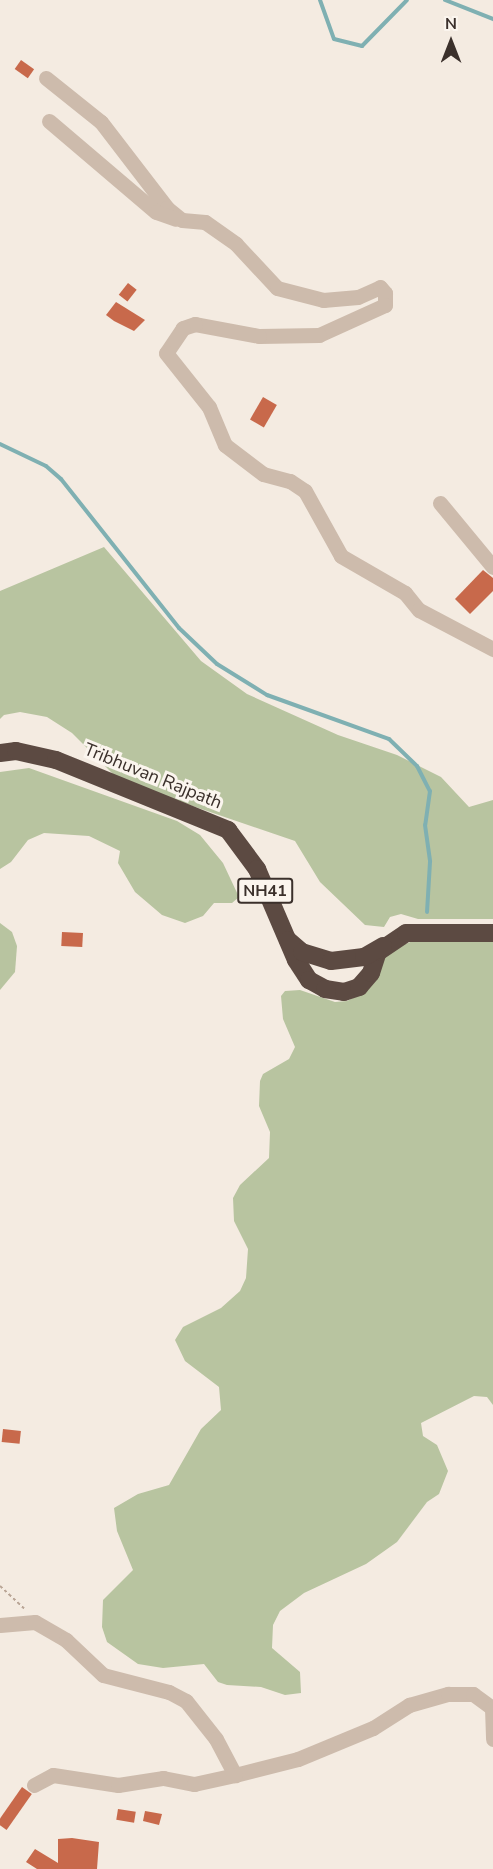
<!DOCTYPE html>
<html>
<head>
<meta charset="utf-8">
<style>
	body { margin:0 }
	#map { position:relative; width:493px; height:1869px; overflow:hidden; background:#f4ebe1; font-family:"Nunito Sans",sans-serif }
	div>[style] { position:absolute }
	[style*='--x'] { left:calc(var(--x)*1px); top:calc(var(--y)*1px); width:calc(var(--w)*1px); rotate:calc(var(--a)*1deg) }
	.green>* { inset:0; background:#b8c4a0 }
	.stream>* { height:4px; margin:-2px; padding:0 2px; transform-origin:2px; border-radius:2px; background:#7fb0b2 }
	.building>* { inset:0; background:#c8694b; transform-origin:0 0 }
	.path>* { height:2px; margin-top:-1px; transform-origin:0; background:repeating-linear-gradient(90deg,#b9a596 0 3px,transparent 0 6px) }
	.minor>* { height:15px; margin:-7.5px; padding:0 7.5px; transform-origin:7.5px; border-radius:7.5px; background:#cdbbac }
	.highway>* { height:18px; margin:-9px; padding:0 9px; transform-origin:9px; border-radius:9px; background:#5c4a42 }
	span { translate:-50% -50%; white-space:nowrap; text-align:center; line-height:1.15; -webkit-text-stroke:6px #fbf5ee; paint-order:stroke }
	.shield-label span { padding:2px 4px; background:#fbf5ee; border:2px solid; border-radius:4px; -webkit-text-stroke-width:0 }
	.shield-label { font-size:16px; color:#3b302b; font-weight:700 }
	.street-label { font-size:18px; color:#3b302b }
	.north { position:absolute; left:421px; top:12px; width:60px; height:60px; -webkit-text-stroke:4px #fbf5ee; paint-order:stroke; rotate:0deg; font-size:16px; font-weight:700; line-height:24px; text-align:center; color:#3b302b }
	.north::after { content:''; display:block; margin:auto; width:21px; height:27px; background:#3b302b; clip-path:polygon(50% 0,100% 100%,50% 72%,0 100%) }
</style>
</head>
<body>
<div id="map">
	<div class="green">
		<div style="clip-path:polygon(104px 547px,201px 661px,247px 694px,338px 735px,397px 755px,441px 777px,469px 807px,493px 800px,493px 919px,418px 919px,401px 914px,390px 917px,384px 927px,365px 925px,320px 882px,295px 841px,140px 788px,114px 775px,72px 733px,47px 717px,20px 712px,4px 715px,0 719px,0 591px)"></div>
		<div style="clip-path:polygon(29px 768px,177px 821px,200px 835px,223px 863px,239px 897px,232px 903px,214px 903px,203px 916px,185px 923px,162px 915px,135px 892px,118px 863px,120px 851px,89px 836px,44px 833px,28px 840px,11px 862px,0 869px,0 772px)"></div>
		<div style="clip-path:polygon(0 923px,12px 932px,17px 946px,15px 972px,0 990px)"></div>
		<div style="clip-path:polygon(493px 938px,493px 1405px,487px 1397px,474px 1396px,421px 1423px,423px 1436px,437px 1445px,448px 1471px,439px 1494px,427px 1502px,397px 1542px,366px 1564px,304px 1593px,280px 1611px,273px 1625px,272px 1648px,300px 1672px,301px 1693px,285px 1695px,261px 1687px,227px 1685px,218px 1682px,204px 1664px,163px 1668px,138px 1664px,107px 1642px,102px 1627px,103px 1600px,133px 1570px,117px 1531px,114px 1508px,138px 1494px,169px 1485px,201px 1429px,221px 1410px,219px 1387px,185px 1361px,175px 1340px,183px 1327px,221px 1308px,240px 1291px,246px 1278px,248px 1249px,234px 1221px,233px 1198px,240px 1185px,269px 1158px,270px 1132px,259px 1106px,260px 1081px,263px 1074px,289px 1059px,295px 1047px,283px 1019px,281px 996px,285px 991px,300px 990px,335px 1002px,347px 1001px,366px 991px,384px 957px,400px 946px,413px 941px)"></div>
	</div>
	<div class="stream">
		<div style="--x:320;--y:0;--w:41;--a:70.3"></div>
		<div style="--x:334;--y:39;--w:29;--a:14"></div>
		<div style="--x:362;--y:46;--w:64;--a:-45.6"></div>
		<div style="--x:445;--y:0;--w:52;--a:21.6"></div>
		<div style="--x:0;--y:444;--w:51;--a:25.6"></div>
		<div style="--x:46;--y:466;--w:20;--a:41"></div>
		<div style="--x:61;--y:479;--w:190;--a:51.6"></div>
		<div style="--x:179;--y:628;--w:52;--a:43.5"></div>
		<div style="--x:217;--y:664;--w:59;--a:31.8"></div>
		<div style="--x:267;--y:695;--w:130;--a:19.8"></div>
		<div style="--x:389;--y:739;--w:39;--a:44"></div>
		<div style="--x:417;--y:766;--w:28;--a:63"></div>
		<div style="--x:430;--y:791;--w:34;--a:98"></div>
		<div style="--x:425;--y:825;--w:37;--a:82"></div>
		<div style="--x:430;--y:862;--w:50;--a:93.4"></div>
	</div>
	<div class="building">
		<div style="left:21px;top:60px;width:16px;height:11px;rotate:35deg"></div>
		<div style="left:128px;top:283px;width:11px;height:15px;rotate:38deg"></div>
		<div style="clip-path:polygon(116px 302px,145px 320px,134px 331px,114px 321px,106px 315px)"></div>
		<div style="left:263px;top:397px;width:16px;height:26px;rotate:30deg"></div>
		<div style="clip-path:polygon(483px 570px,493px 578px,493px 591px,470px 614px,455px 599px)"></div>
		<div style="left:62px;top:932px;width:21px;height:14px;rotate:3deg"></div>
		<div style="left:3px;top:1429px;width:18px;height:13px;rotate:6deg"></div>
		<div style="left:22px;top:1787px;width:12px;height:44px;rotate:35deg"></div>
		<div style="left:118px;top:1809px;width:18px;height:11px;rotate:9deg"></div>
		<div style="clip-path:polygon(145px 1811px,162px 1814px,159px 1825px,143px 1821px)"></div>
		<div style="clip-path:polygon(72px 1838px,99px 1842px,97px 1869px,37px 1869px,26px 1862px,35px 1849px,58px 1863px,58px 1839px)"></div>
	</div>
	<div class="path">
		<div style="--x:0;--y:1586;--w:33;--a:43"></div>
	</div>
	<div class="minor">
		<div style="--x:46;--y:78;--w:70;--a:38.7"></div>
		<div style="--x:101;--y:122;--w:108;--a:52.5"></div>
		<div style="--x:167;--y:208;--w:19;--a:39"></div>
		<div style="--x:182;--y:220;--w:23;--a:5"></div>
		<div style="--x:205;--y:222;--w:38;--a:35"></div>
		<div style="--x:236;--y:244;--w:60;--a:47"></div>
		<div style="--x:277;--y:288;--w:48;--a:14.6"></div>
		<div style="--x:323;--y:300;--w:35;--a:-5"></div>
		<div style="--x:358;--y:297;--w:24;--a:-24"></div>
		<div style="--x:380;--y:287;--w:8;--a:50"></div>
		<div style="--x:385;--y:293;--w:12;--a:90"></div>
		<div style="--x:385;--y:305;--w:72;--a:155.6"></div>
		<div style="--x:319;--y:335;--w:60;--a:179"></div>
		<div style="--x:259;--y:336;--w:65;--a:-169.4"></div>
		<div style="--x:195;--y:324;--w:13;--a:162"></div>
		<div style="--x:183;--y:328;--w:30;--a:124"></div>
		<div style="--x:166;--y:353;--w:69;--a:51.5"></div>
		<div style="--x:209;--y:407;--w:41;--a:67.2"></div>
		<div style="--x:225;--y:445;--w:48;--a:37.3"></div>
		<div style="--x:263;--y:474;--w:28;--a:15"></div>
		<div style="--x:290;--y:481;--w:18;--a:34"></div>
		<div style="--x:305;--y:491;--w:74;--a:61"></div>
		<div style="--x:341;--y:556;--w:74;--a:30"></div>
		<div style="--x:405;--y:593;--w:22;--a:51"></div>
		<div style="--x:419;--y:610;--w:84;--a:27.8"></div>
		<div style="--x:49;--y:121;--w:140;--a:40.4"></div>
		<div style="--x:156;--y:212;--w:21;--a:19"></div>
		<div style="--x:440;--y:503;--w:83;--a:50.4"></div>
		<div style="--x:0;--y:1625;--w:35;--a:-5"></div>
		<div style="--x:35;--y:1622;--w:36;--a:30"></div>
		<div style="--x:66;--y:1640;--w:51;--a:43.4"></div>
		<div style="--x:103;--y:1675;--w:68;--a:14.4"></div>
		<div style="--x:169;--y:1692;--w:19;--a:28"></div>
		<div style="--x:186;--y:1701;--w:48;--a:51.7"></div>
		<div style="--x:216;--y:1739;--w:41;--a:62.2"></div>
		<div style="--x:235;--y:1775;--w:65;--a:-14.3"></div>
		<div style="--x:298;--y:1759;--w:81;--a:-22.5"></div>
		<div style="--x:373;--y:1728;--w:43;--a:-32.6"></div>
		<div style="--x:409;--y:1705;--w:41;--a:-15.8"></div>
		<div style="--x:448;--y:1694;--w:25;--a:0"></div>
		<div style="--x:473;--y:1694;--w:24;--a:36"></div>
		<div style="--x:492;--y:1708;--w:31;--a:88"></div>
		<div style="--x:34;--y:1785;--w:21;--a:-28"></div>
		<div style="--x:53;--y:1775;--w:66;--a:8.7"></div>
		<div style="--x:118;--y:1785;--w:46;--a:-8.8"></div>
		<div style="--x:163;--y:1778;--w:32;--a:11"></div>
		<div style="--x:194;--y:1784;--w:42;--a:-12.4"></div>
	</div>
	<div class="highway">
		<div style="--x:0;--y:753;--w:16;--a:-7"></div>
		<div style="--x:16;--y:751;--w:41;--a:12.7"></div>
		<div style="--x:56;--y:760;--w:186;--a:22.1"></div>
		<div style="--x:228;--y:830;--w:49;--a:53.4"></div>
		<div style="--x:257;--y:869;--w:99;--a:66.8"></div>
		<div style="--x:296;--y:960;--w:24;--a:57"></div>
		<div style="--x:309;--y:980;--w:18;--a:29"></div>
		<div style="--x:325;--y:989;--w:19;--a:9"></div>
		<div style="--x:344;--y:992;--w:16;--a:-18"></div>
		<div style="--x:359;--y:987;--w:18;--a:-49"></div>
		<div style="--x:371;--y:973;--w:22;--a:-72"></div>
		<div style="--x:378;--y:952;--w:34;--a:-34"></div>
		<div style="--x:406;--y:933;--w:87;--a:0"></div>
		<div style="--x:288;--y:940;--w:18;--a:41"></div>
		<div style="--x:302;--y:952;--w:30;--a:17"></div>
		<div style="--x:331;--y:961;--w:33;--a:-7"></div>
		<div style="--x:364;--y:957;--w:22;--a:-30"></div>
	</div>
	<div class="shield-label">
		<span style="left:265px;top:891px">NH41</span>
	</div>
	<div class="street-label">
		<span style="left:153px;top:776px;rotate:22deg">Tribhuvan Rajpath</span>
	</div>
	<div class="north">N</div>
</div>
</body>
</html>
